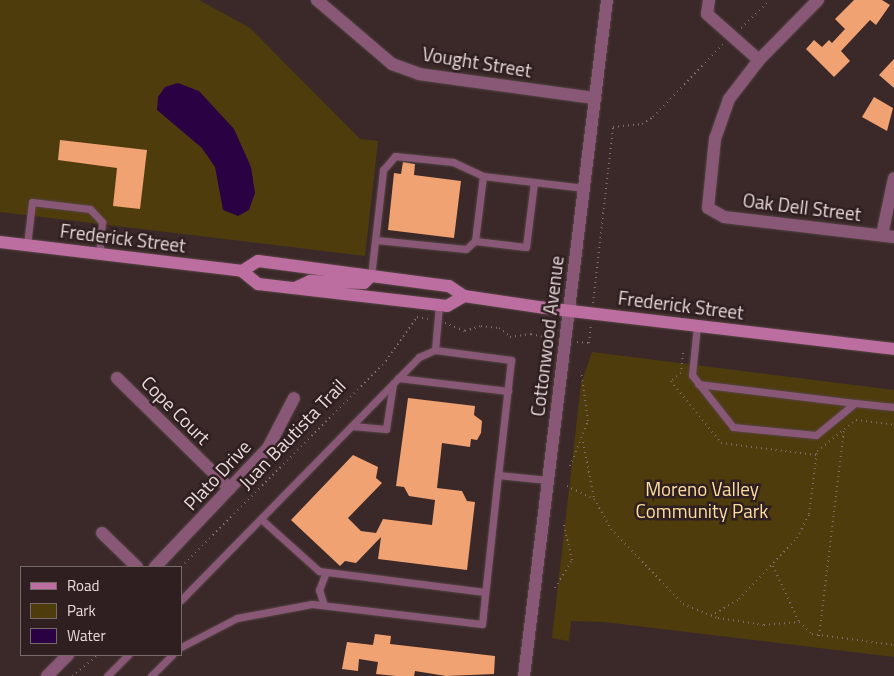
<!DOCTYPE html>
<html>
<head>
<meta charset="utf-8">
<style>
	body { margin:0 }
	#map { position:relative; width:894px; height:676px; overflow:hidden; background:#3b2929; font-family:"Titillium Web",sans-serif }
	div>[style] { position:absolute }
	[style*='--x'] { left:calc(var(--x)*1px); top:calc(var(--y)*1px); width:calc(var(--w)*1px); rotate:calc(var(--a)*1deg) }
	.green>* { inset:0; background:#4f3c0d }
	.water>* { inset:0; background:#2a0143 }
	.building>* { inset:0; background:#f1a272 }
	.path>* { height:2px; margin-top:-1px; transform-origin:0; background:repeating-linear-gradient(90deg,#7e6f6f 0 1px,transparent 0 5px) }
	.roads { filter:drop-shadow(0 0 1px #564545) drop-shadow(0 0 1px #564545) }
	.service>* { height:7px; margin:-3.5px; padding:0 3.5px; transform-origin:3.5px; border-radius:3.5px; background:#8a5877 }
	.minor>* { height:12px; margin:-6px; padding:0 6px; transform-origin:6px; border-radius:6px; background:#8a5877 }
	.tertiary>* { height:12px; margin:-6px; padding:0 6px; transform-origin:6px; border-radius:6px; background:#8a5877 }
	.secondary>* { height:12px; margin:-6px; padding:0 6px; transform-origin:6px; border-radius:6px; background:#bd6ea0 }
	span { translate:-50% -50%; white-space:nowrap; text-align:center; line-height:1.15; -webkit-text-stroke:5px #301f20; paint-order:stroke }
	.street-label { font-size:19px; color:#e6dada }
	.park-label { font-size:19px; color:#fcdfa0 }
	.legend { position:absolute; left:20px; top:566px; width:162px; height:90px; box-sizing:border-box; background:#301f20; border:1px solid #796a6a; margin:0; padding:6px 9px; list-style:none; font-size:15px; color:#e6dada }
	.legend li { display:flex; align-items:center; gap:10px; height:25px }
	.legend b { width:25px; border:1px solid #796a6a }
</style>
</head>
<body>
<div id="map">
	<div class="green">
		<div style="clip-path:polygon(0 0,199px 0,250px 28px,360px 139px,378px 141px,365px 256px,0 212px)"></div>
		<div style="clip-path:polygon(592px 352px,894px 390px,894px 657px,604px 622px,571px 621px,569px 641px,552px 638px,581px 384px)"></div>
	</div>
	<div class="water">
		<div style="clip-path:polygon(178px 83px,199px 91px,234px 129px,251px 167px,255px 193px,249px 210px,238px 216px,223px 210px,215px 167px,202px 148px,157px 110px,158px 97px,165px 87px)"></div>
	</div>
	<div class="building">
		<div style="clip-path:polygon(854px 0,882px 0,890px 5px,876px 25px,870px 20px,841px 51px,850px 61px,834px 77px,806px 49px,814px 40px,822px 47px,829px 40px,832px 43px,845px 29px,835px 19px)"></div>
		<div style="clip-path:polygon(894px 59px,894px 88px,879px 75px)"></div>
		<div style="clip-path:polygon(874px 97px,893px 108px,887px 131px,862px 117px)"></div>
		<div style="clip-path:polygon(60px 140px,147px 150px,140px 209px,113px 206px,117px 168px,58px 160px)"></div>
		<div style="clip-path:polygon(403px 162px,415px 164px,414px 175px,461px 181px,454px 238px,388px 230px,394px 173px,401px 174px)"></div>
		<div style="clip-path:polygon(408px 398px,475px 406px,474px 415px,482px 421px,481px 433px,477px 440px,471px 439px,470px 447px,442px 443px,437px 488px,462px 491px,467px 501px,475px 502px,467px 570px,378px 559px,381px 537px,356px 563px,345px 561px,340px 566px,291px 520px,353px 455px,378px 467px,376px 478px,382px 483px,348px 518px,361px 531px,376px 533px,383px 519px,432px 525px,435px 500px,409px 496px,404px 487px,396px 486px)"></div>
		<div style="clip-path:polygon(375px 634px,391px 636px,390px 644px,495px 656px,494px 674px,446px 676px,415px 671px,414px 676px,396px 676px,376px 674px,378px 662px,359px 659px,358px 671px,342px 669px,347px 642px,373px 645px)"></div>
	</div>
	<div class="path">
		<div style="--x:741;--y:28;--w:40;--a:-44"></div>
		<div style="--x:593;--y:303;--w:177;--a:-83.5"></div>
		<div style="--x:613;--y:127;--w:29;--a:-6"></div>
		<div style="--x:642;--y:124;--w:13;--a:-32"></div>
		<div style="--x:653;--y:117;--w:101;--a:-46.2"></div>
		<div style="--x:445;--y:323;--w:22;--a:22"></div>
		<div style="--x:465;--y:331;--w:17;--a:-17"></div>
		<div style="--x:481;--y:326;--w:18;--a:6"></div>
		<div style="--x:499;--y:328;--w:14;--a:39"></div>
		<div style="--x:510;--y:337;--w:21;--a:-8"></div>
		<div style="--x:531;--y:334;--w:22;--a:13"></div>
		<div style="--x:577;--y:342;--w:12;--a:5"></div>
		<div style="--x:589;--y:343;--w:18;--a:-84"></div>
		<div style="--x:683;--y:353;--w:20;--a:96"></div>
		<div style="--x:681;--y:373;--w:13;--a:141"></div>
		<div style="--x:671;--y:381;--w:80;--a:51.1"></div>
		<div style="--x:721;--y:443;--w:96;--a:7.2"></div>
		<div style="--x:583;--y:442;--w:57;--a:78.9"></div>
		<div style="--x:570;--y:466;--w:48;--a:-68.2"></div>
		<div style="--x:588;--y:421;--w:50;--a:-98"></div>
		<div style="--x:567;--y:486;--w:30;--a:26"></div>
		<div style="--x:594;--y:499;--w:34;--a:60"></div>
		<div style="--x:611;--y:529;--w:104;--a:46.2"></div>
		<div style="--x:683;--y:604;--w:38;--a:22"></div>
		<div style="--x:718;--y:618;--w:47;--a:8.7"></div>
		<div style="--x:764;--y:625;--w:35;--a:-5"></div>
		<div style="--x:773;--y:566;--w:62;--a:65.1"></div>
		<div style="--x:799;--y:622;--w:18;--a:43"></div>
		<div style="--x:812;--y:634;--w:83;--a:7.6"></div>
		<div style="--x:181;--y:567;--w:291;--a:-45.1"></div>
		<div style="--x:386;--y:361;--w:54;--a:-54.8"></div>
		<div style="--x:417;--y:317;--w:11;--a:10"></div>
		<div style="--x:555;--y:588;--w:33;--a:-59"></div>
		<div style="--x:572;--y:560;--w:40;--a:-103"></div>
		<div style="--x:711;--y:616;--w:33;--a:-31"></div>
		<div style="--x:739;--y:599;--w:84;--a:-46.4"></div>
		<div style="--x:797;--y:538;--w:27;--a:-63"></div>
		<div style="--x:809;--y:514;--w:64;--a:-82.8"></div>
		<div style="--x:817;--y:451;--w:50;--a:-38.5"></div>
		<div style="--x:856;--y:420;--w:38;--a:7"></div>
		<div style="--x:819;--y:636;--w:208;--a:-83.1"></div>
		<div style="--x:72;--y:676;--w:33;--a:-39"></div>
	</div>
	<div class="roads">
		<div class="service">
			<div style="--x:376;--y:240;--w:90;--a:5.7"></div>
			<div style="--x:466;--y:249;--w:12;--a:-42"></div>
			<div style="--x:475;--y:241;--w:65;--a:-83"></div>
			<div style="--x:475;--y:241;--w:51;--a:6.7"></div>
			<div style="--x:526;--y:247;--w:65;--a:-83"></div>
			<div style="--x:27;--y:245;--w:43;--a:-83.4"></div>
			<div style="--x:32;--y:202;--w:58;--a:6.9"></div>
			<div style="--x:90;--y:209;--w:18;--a:47"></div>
			<div style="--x:102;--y:222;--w:32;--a:95"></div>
			<div style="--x:371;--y:276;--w:107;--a:-83.5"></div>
			<div style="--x:383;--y:170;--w:18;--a:-49"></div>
			<div style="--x:395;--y:156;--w:58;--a:5.9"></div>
			<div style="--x:453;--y:162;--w:33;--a:25"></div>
			<div style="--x:483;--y:176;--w:102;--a:6.8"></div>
			<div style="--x:697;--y:325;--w:50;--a:95.7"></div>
			<div style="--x:692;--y:375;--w:66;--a:51.7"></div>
			<div style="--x:733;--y:427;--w:83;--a:5.5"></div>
			<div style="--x:816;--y:435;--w:50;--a:-39.4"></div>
			<div style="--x:855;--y:403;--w:39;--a:6"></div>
			<div style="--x:435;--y:350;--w:45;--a:-84.9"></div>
			<div style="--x:398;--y:378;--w:111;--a:6.7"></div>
			<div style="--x:698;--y:384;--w:158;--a:6.9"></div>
			<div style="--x:352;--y:426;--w:34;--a:5"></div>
			<div style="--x:386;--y:429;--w:46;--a:-81.2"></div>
			<div style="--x:261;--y:519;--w:78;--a:41.9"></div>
			<div style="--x:319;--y:571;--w:167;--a:7.2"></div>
			<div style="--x:181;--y:600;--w:340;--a:-45.6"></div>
			<div style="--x:419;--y:357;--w:17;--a:-24"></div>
			<div style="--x:435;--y:350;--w:77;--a:7.5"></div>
			<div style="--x:511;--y:360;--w:116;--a:96.4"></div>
			<div style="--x:498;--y:475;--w:50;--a:5.7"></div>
			<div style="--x:324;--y:605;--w:16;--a:-108"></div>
			<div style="--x:319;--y:590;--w:19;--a:-69"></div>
			<div style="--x:181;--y:647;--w:63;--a:-27.4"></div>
			<div style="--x:237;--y:618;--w:76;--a:-10.6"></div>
			<div style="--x:312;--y:604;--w:171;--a:6.7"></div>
			<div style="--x:482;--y:624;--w:150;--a:-83.9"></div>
			<div style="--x:107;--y:676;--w:30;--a:-45"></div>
			<div style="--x:151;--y:676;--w:30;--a:-45"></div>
		</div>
		<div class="minor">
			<div style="--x:317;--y:0;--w:99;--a:40.5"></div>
			<div style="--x:392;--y:64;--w:29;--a:20"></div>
			<div style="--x:419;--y:74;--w:178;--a:7.8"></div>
			<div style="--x:709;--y:0;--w:14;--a:98"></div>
			<div style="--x:707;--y:14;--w:69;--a:41.5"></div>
			<div style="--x:818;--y:0;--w:84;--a:134.5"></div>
			<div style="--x:759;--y:60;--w:49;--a:127.6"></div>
			<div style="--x:729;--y:99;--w:42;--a:109.3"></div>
			<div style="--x:715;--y:139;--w:69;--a:95.8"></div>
			<div style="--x:708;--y:208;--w:18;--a:29"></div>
			<div style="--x:724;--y:217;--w:171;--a:6.7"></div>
			<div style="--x:882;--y:235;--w:58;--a:-78.1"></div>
			<div style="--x:117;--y:378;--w:158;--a:44.5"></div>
			<div style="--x:102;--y:533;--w:49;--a:44.2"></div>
			<div style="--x:155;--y:567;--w:164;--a:-46.5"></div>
			<div style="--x:268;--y:448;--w:56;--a:-62.5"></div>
			<div style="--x:47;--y:676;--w:30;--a:-45"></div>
		</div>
		<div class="tertiary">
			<div style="--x:524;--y:676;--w:681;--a:-83"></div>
		</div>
		<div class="secondary">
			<div style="--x:0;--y:242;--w:244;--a:6.8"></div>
			<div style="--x:242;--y:271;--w:21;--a:39"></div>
			<div style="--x:258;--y:284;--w:190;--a:6.6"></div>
			<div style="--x:447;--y:306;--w:20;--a:-30"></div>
			<div style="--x:242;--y:271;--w:19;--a:-32"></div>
			<div style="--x:258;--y:261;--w:193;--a:7.5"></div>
			<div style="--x:449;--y:286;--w:18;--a:34"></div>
			<div style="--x:464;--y:296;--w:82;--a:8.4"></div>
			<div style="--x:545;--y:308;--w:351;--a:6.7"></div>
			<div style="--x:295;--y:288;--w:17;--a:-25"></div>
			<div style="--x:310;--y:281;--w:54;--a:2.1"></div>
			<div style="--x:364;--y:283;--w:10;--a:-45"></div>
		</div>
	</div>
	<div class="street-label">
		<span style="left:477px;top:62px;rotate:9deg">Vought Street</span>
		<span style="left:802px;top:207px;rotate:7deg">Oak Dell Street</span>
		<span style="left:123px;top:238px;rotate:7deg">Frederick Street</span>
		<span style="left:681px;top:305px;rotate:7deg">Frederick Street</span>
		<span style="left:547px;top:336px;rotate:-83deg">Cottonwood Avenue</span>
		<span style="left:176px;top:410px;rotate:45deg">Cope Court</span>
		<span style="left:292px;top:434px;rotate:-46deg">Juan Bautista Trail</span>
		<span style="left:217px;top:475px;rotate:-47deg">Plato Drive</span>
	</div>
	<div class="park-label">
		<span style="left:702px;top:500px">Moreno Valley<br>Community Park</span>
	</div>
	<ul class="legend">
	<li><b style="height:6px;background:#bd6ea0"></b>Road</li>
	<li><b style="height:14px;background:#4f3c0d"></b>Park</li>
	<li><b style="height:14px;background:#2a0143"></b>Water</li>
	</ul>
</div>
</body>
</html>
